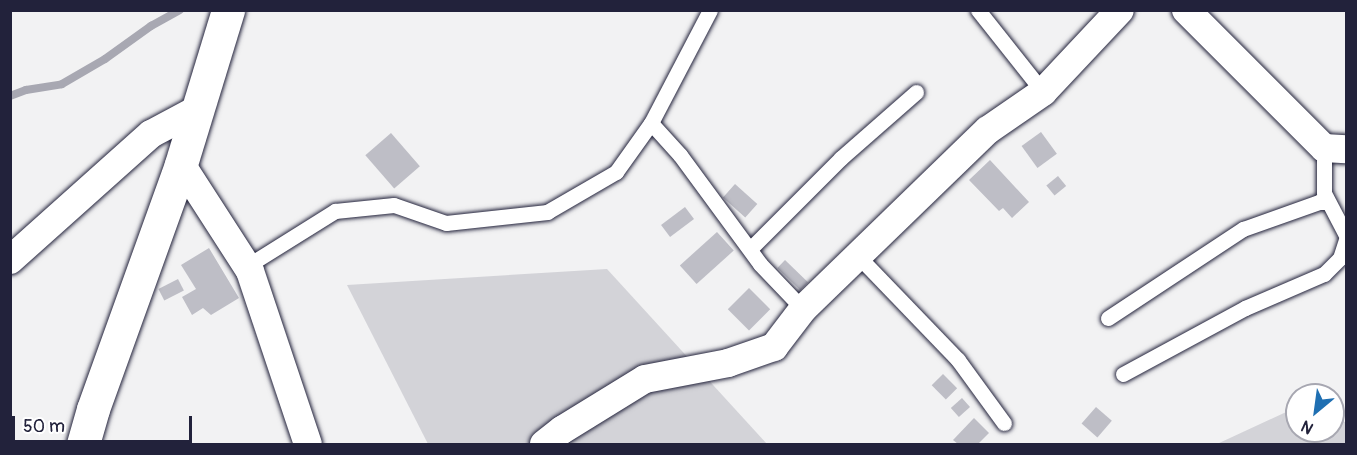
<!DOCTYPE html>
<html>
<head>
<meta charset="utf-8">
<style>
	body { margin:0 }
	#map { position:relative; width:1357px; height:455px; overflow:hidden; background:#f2f2f3; font-family:Pangolin,sans-serif }
	div>[style] { position:absolute }
	[style*='--x'] { left:calc(var(--x)*1px); top:calc(var(--y)*1px); width:calc(var(--w)*1px); rotate:calc(var(--a)*1deg) }
	.green>* { inset:0; background:#d3d3d8 }
	.stream>* { height:8px; margin:-4px; padding:0 4px; transform-origin:4px; border-radius:4px; background:#a8a8b2 }
	.building>* { inset:0; background:#bebec6; transform-origin:0 0 }
	.roads { filter:drop-shadow(0 0 2px #22223b) drop-shadow(0 0 2px #22223b) }
	.lane>* { height:15px; margin:-7.5px; padding:0 7.5px; transform-origin:7.5px; border-radius:7.5px; background:#fff }
	.street>* { height:28px; margin:-14px; padding:0 14px; transform-origin:14px; border-radius:14px; background:#fff }
	.secondary>* { height:33px; margin:-16.5px; padding:0 16.5px; transform-origin:16.5px; border-radius:16.5px; background:#fff }
	span { translate:-50% -50%; white-space:nowrap; text-align:center; line-height:1.15; -webkit-text-stroke:4.5px #fff; paint-order:stroke }
	.frame { position:absolute; inset:0; border:12px solid #22223b; pointer-events:none }
	.north { position:absolute; left:1285px; top:383px; width:60px; height:60px; box-sizing:border-box; background:#fff; border:2px solid #a7a7b1; border-radius:50%; rotate:209deg; font-size:16px; font-weight:700; line-height:24px; text-align:center; color:#22223b }
	.north::after { content:''; display:block; margin:auto; width:21px; height:27px; background:#1f6fb2; clip-path:polygon(50% 0,100% 100%,50% 72%,0 100%) }
	.scale { position:absolute; left:12px; top:416px; width:180px; height:27px; box-sizing:border-box; border:3px solid #22223b; border-top:0; padding-left:8px; font-size:18px; line-height:21px; white-space:nowrap; color:#22223b; -webkit-text-stroke:4px #fff; paint-order:stroke }
</style>
</head>
<body>
<div id="map">
	<div class="green">
		<div style="clip-path:polygon(607px 269px,767px 444px,428px 444px,347px 285px)"></div>
		<div style="clip-path:polygon(1297px 407px,1297px 431px,1333px 431px,1333px 413px,1346px 423px,1346px 444px,1217px 444px)"></div>
	</div>
	<div class="stream">
		<div style="--x:10;--y:96;--w:17;--a:-21"></div>
		<div style="--x:26;--y:90;--w:36;--a:-9"></div>
		<div style="--x:62;--y:84;--w:50;--a:-30.2"></div>
		<div style="--x:105;--y:59;--w:57;--a:-35.7"></div>
		<div style="--x:151;--y:26;--w:33;--a:-29"></div>
	</div>
	<div class="building">
		<div style="left:1041px;top:132px;width:27px;height:24px;rotate:54deg"></div>
		<div style="left:391px;top:133px;width:44px;height:34px;rotate:49deg"></div>
		<div style="clip-path:polygon(990px 160px,1029px 202px,1012px 218px,1003px 208px,999px 211px,969px 180px)"></div>
		<div style="left:1058px;top:176px;width:13px;height:15px;rotate:51deg"></div>
		<div style="left:735px;top:184px;width:30px;height:18px;rotate:42deg"></div>
		<div style="left:685px;top:207px;width:15px;height:30px;rotate:53deg"></div>
		<div style="left:717px;top:232px;width:25px;height:50px;rotate:48deg"></div>
		<div style="clip-path:polygon(209px 248px,239px 298px,211px 315px,203px 308px,192px 315px,182px 297px,196px 289px,181px 265px)"></div>
		<div style="left:785px;top:260px;width:32px;height:11px;rotate:44deg"></div>
		<div style="left:178px;top:279px;width:13px;height:22px;rotate:63deg"></div>
		<div style="left:749px;top:288px;width:30px;height:30px;rotate:45deg"></div>
		<div style="left:943px;top:374px;width:20px;height:16px;rotate:45deg"></div>
		<div style="left:962px;top:398px;width:12px;height:15px;rotate:48deg"></div>
		<div style="left:1096px;top:407px;width:21px;height:22px;rotate:41deg"></div>
		<div style="clip-path:polygon(974px 418px,989px 433px,978px 444px,958px 444px,953px 440px)"></div>
	</div>
	<div class="roads">
		<div class="lane">
			<div style="--x:978;--y:10;--w:105;--a:51.6"></div>
			<div style="--x:651;--y:123;--w:43;--a:47.8"></div>
			<div style="--x:680;--y:155;--w:135;--a:53.7"></div>
			<div style="--x:760;--y:264;--w:62;--a:46.3"></div>
			<div style="--x:1324;--y:148;--w:45;--a:90"></div>
			<div style="--x:1324;--y:193;--w:47;--a:62.4"></div>
			<div style="--x:750;--y:249;--w:129;--a:-45"></div>
			<div style="--x:841;--y:158;--w:100;--a:-41.3"></div>
			<div style="--x:858;--y:256;--w:144;--a:46.1"></div>
			<div style="--x:958;--y:360;--w:78;--a:53.9"></div>
			<div style="--x:247;--y:266;--w:104;--a:-32"></div>
			<div style="--x:335;--y:211;--w:59;--a:-5.8"></div>
			<div style="--x:394;--y:205;--w:55;--a:19.1"></div>
			<div style="--x:446;--y:223;--w:102;--a:-6.2"></div>
			<div style="--x:547;--y:212;--w:80;--a:-30.1"></div>
			<div style="--x:616;--y:172;--w:60;--a:-54.5"></div>
			<div style="--x:651;--y:123;--w:127;--a:-62.4"></div>
			<div style="--x:1108;--y:318;--w:162;--a:-33.4"></div>
			<div style="--x:1243;--y:229;--w:81;--a:-19.6"></div>
			<div style="--x:1319;--y:202;--w:9;--a:0"></div>
			<div style="--x:1123;--y:374;--w:139;--a:-28.4"></div>
			<div style="--x:1245;--y:308;--w:86;--a:-23.3"></div>
			<div style="--x:1324;--y:274;--w:23;--a:-45"></div>
			<div style="--x:1340;--y:258;--w:20;--a:-72"></div>
		</div>
		<div class="street">
			<div style="--x:1186;--y:10;--w:195;--a:45"></div>
			<div style="--x:1324;--y:148;--w:22;--a:3"></div>
			<div style="--x:181;--y:164;--w:127;--a:57.2"></div>
			<div style="--x:250;--y:271;--w:182;--a:71.5"></div>
			<div style="--x:10;--y:260;--w:189;--a:-41.8"></div>
			<div style="--x:151;--y:134;--w:53;--a:-28"></div>
			<div style="--x:544;--y:444;--w:23;--a:-38"></div>
			<div style="--x:562;--y:430;--w:97;--a:-31.6"></div>
			<div style="--x:645;--y:379;--w:85;--a:-10.9"></div>
			<div style="--x:728;--y:363;--w:49;--a:-19.2"></div>
			<div style="--x:774;--y:347;--w:48;--a:-52.7"></div>
			<div style="--x:803;--y:309;--w:257;--a:-44.1"></div>
			<div style="--x:988;--y:130;--w:67;--a:-34.6"></div>
			<div style="--x:1043;--y:92;--w:112;--a:-46.8"></div>
		</div>
		<div class="secondary">
			<div style="--x:83;--y:444;--w:36;--a:-74"></div>
			<div style="--x:93;--y:409;--w:260;--a:-70.2"></div>
			<div style="--x:181;--y:164;--w:161;--a:-73"></div>
		</div>
	</div>
	<div class="frame"></div>
	<div class="north">N</div>
	<div class="scale">50 m</div>
</div>
</body>
</html>
